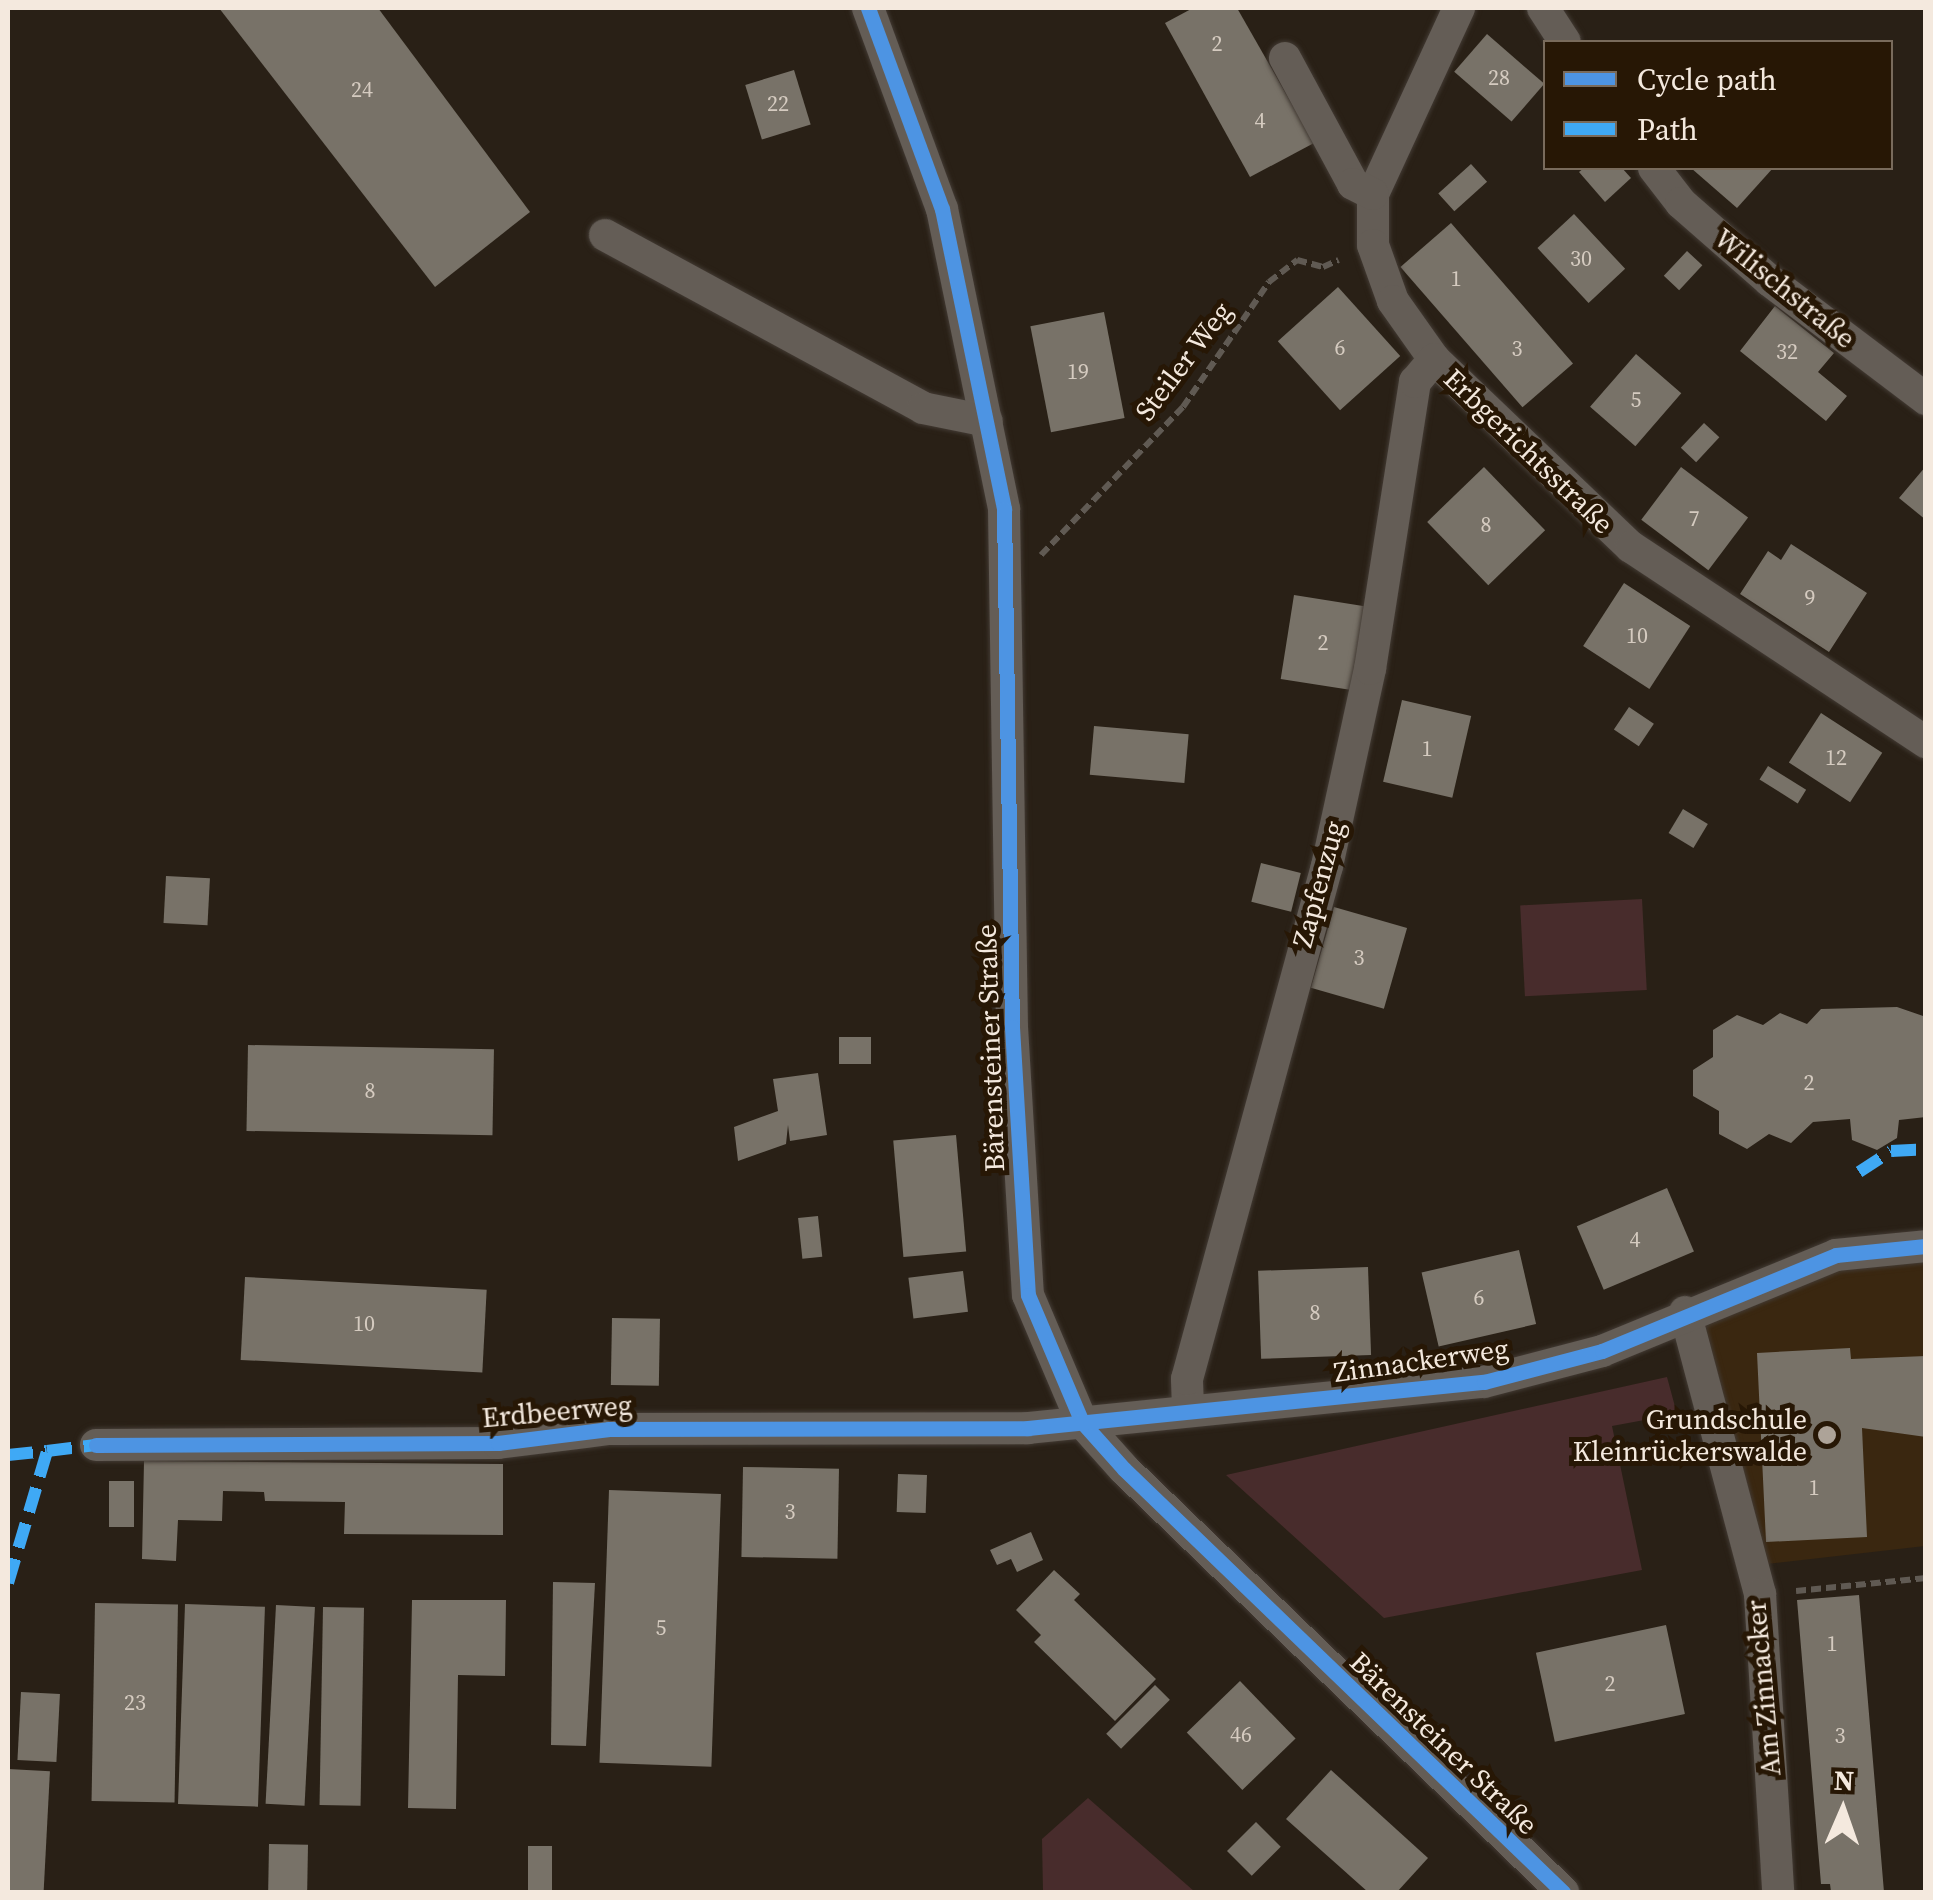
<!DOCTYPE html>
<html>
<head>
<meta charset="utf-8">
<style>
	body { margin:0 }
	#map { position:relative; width:1933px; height:1900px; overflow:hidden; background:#292016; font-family:"Source Serif 4",serif }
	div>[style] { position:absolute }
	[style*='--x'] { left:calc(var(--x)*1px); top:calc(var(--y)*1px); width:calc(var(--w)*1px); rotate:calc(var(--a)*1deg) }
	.built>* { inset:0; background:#3a2710 }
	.green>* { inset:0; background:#482c2c; transform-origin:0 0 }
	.building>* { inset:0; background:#787268; transform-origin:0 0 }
	.path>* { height:6px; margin-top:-3px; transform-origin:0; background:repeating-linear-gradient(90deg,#605a53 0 10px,transparent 0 15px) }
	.roads { filter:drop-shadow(0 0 2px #423a33) drop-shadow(0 0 2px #423a33) }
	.minor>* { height:32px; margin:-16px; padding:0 16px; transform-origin:16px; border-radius:16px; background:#645d56 }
	.quiet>* { height:12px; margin-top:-6px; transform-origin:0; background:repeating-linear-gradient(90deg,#3fa9f5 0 25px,transparent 0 37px) }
	.cycleway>* { height:15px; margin:-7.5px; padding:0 7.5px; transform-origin:7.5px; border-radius:7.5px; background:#4d94e3 }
	.dots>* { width:28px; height:28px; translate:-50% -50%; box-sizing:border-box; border:5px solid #271705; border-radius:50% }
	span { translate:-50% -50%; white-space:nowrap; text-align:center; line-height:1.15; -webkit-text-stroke:10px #271705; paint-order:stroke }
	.number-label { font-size:22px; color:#d5cbc0 }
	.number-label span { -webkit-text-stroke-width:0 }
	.street-label { font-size:28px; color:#f4e9de }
	.poi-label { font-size:28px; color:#f4e9de }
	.right { translate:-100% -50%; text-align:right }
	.frame { position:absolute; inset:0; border:10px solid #f4e9de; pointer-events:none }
	.legend { position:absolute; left:1543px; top:40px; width:350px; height:130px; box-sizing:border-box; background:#271705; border:2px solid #796b5c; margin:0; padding:12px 18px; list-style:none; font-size:30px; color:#f4e9de }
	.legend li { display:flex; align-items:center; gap:20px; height:50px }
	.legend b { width:50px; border:2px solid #796b5c }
	.north { position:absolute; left:1793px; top:1760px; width:100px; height:100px; -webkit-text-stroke:8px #271705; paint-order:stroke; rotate:2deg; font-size:28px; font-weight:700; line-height:40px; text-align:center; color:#f4e9de }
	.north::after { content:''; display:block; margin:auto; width:35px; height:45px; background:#f4e9de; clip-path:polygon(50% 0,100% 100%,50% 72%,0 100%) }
</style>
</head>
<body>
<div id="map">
	<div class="built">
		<div style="clip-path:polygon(1925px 1261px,1925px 1546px,1757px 1565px,1704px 1323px,1833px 1268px)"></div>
	</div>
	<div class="green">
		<div style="left:1642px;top:899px;width:91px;height:122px;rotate:87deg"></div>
		<div style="clip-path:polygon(1667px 1377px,1677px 1414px,1612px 1426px,1642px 1570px,1384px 1618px,1226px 1475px)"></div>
		<div style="clip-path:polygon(1088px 1798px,1195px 1892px,1043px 1892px,1042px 1839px)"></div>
	</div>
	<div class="building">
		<div style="clip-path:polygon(219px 8px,378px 8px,530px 212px,435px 287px)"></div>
		<div style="clip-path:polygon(1193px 8px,1237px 8px,1314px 143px,1250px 177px,1165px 23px)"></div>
		<div style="left:1487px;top:34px;width:76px;height:50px;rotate:41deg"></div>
		<div style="left:794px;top:70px;width:57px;height:51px;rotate:73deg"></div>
		<div style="left:1471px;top:164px;width:24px;height:44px;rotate:48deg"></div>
		<div style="clip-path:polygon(1584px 168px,1622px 168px,1631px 178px,1605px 202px,1579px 172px)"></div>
		<div style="clip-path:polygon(1691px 168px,1773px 168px,1737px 208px)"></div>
		<div style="left:1574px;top:214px;width:75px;height:50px;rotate:47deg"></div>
		<div style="left:1451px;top:223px;width:186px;height:67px;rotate:49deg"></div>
		<div style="left:1687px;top:251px;width:21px;height:34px;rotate:43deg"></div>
		<div style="left:1338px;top:287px;width:93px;height:81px;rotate:48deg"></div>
		<div style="clip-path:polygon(1775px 306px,1834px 353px,1818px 372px,1847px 396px,1826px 421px,1740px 351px)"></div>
		<div style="left:1104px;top:312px;width:108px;height:75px;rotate:79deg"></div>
		<div style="left:1636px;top:354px;width:60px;height:70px;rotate:41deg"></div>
		<div style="left:1704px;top:423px;width:21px;height:34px;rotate:43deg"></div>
		<div style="clip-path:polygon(1926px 466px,1926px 520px,1899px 498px)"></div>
		<div style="left:1484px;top:467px;width:88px;height:79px;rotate:46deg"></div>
		<div style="left:1681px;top:467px;width:84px;height:66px;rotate:37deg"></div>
		<div style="clip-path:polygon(1791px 544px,1867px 593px,1829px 652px,1740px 594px,1768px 551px,1781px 560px)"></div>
		<div style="left:1624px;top:583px;width:79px;height:75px;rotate:33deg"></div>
		<div style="left:1294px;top:595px;width:73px;height:85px;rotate:9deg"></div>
		<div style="left:1402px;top:700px;width:71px;height:84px;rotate:13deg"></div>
		<div style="left:1629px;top:707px;width:30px;height:27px;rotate:34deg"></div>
		<div style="left:1821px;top:713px;width:73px;height:59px;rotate:33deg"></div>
		<div style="left:1094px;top:726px;width:95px;height:49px;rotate:5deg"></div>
		<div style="left:1768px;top:766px;width:45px;height:16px;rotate:32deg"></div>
		<div style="left:1683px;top:809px;width:29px;height:28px;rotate:31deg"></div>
		<div style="left:1261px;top:863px;width:41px;height:40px;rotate:14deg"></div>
		<div style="left:166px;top:876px;width:44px;height:47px;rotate:3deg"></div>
		<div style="left:1334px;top:907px;width:76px;height:84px;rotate:16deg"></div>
		<div style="clip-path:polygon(1897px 1007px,1926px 1017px,1926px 1117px,1899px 1120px,1897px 1138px,1877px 1150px,1852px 1140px,1850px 1119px,1813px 1122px,1791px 1143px,1769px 1134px,1747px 1149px,1719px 1134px,1719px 1111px,1693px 1096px,1693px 1070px,1713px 1057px,1713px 1030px,1737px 1015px,1763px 1025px,1780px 1013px,1807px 1024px,1821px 1009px)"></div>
		<div style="left:839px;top:1037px;width:32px;height:27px"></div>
		<div style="left:248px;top:1045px;width:246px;height:86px;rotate:1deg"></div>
		<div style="clip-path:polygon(818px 1073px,827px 1135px,790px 1141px,788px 1125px,786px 1144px,738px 1161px,734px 1127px,778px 1111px,773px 1079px)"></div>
		<div style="left:956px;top:1135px;width:117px;height:63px;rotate:85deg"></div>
		<div style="left:1667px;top:1188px;width:69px;height:98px;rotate:67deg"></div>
		<div style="left:818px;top:1216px;width:41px;height:20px;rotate:84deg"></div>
		<div style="left:1519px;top:1250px;width:76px;height:100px;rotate:77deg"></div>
		<div style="left:1368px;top:1267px;width:88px;height:110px;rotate:88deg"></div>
		<div style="left:963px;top:1271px;width:41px;height:55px;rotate:83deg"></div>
		<div style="left:245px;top:1277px;width:242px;height:83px;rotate:3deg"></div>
		<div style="left:612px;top:1318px;width:48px;height:67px;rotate:1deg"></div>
		<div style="clip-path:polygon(1850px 1348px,1851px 1359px,1926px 1356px,1926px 1437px,1862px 1428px,1867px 1537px,1766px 1542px,1757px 1353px)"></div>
		<div style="clip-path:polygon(144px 1461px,503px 1464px,503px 1535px,344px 1534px,345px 1502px,265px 1501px,264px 1492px,223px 1491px,222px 1521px,178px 1520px,176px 1561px,142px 1559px)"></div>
		<div style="left:743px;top:1467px;width:96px;height:90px;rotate:1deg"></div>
		<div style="left:898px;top:1474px;width:29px;height:38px;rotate:2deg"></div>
		<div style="left:109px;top:1481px;width:25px;height:46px"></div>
		<div style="left:609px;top:1490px;width:112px;height:273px;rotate:2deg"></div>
		<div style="clip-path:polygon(1031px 1532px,1043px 1560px,1017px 1572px,1011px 1559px,997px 1565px,990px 1550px)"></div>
		<div style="clip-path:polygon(1054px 1570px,1080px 1594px,1074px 1600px,1156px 1679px,1115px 1721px,1034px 1642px,1041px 1635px,1016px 1610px)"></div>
		<div style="clip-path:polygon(553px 1582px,595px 1583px,586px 1746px,551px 1745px)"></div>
		<div style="clip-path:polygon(1859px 1595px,1884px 1892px,1831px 1892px,1830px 1884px,1821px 1884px,1797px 1600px)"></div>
		<div style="clip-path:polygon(412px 1600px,506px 1600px,505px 1676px,458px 1675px,456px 1809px,408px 1808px)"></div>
		<div style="left:95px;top:1603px;width:83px;height:198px;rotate:1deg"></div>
		<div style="left:185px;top:1604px;width:80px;height:200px;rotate:2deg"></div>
		<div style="left:276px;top:1605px;width:39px;height:199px;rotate:3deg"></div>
		<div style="left:323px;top:1607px;width:41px;height:198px;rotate:1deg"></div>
		<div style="left:1666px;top:1625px;width:91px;height:133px;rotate:78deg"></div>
		<div style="left:1240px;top:1681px;width:80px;height:74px;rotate:46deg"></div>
		<div style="left:1155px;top:1685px;width:21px;height:69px;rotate:45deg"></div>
		<div style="left:21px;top:1692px;width:39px;height:68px;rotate:3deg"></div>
		<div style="left:8px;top:1769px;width:42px;height:123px;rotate:3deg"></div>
		<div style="clip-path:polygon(1331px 1770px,1428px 1858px,1397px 1892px,1368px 1892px,1286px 1819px)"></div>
		<div style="left:1256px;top:1822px;width:35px;height:41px;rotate:45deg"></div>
		<div style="left:269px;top:1844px;width:39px;height:48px;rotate:1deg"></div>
		<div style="left:528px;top:1846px;width:24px;height:46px"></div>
	</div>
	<div class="path">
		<div style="--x:1041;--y:555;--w:205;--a:-46.2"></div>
		<div style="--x:1183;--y:407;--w:152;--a:-55.5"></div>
		<div style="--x:1269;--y:282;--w:36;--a:-38"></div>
		<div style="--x:1297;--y:260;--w:27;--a:15"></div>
		<div style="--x:1323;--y:267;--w:17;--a:-24"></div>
		<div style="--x:1796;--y:1591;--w:131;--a:-5.7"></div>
	</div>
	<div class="roads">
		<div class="minor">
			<div style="--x:868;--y:8;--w:214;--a:69.8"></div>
			<div style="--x:942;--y:209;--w:306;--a:78.3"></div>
			<div style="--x:1004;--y:509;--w:518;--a:89.12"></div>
			<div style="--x:1012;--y:1027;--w:268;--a:86.6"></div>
			<div style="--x:1028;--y:1295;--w:138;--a:67"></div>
			<div style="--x:1082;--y:1422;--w:63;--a:48.2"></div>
			<div style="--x:1124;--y:1469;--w:610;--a:43.94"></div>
			<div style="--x:1459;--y:8;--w:205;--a:114.8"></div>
			<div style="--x:1373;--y:194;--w:51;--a:90"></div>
			<div style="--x:1373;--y:245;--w:59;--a:70.3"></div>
			<div style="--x:1393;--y:301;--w:71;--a:54.7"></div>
			<div style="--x:1434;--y:359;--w:272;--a:43.7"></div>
			<div style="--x:1631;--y:547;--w:354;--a:33.5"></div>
			<div style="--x:1543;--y:8;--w:40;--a:57.1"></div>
			<div style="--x:1285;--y:58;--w:143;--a:61.6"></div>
			<div style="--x:1353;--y:184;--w:22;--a:27"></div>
			<div style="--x:1654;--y:168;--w:44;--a:52.4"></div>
			<div style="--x:1681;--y:203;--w:118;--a:41.2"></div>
			<div style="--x:1770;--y:281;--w:196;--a:37.1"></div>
			<div style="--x:605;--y:235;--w:362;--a:28.5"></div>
			<div style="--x:923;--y:408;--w:65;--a:11.5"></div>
			<div style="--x:1685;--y:1312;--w:292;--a:75.1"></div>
			<div style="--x:1760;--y:1594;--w:299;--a:86.5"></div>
			<div style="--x:1188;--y:1409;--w:30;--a:-92"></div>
			<div style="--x:1187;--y:1379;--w:532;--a:-74.74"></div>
			<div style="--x:1327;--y:866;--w:202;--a:-77.7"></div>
			<div style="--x:1370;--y:669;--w:291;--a:-81.1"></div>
			<div style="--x:1415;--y:382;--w:30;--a:-50"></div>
			<div style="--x:96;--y:1445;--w:402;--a:-0.3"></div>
			<div style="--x:498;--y:1443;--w:112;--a:-7.2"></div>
			<div style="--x:609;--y:1429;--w:419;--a:-0.1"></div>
			<div style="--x:1028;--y:1428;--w:458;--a:-5.8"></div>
			<div style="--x:1484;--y:1382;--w:122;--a:-14.7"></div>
			<div style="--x:1602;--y:1351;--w:253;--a:-22.3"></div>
			<div style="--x:1836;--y:1255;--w:90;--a:-5.7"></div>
		</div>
	</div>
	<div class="quiet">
		<div style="--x:1859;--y:1172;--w:38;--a:-33"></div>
		<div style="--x:1891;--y:1151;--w:35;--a:-3"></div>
		<div style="--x:8;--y:1455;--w:39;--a:-6"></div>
		<div style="--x:8;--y:1583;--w:138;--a:-73.5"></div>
		<div style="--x:47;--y:1451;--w:49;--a:-7"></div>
	</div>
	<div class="cycleway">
		<div style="--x:868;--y:8;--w:214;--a:69.8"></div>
		<div style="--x:942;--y:209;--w:306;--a:78.3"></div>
		<div style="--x:1004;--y:509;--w:518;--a:89.12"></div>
		<div style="--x:1012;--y:1027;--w:268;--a:86.6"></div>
		<div style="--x:1028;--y:1295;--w:138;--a:67"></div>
		<div style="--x:1082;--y:1422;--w:63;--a:48.2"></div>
		<div style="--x:1124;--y:1469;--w:610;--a:43.94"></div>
		<div style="--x:96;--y:1445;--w:402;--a:-0.3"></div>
		<div style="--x:498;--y:1443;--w:112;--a:-7.2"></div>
		<div style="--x:609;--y:1429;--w:419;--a:-0.1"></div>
		<div style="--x:1028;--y:1428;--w:458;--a:-5.8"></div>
		<div style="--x:1484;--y:1382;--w:122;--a:-14.7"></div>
		<div style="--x:1602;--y:1351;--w:253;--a:-22.3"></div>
		<div style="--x:1836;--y:1255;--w:90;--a:-5.7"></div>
	</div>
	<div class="dots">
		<div style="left:1827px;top:1435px;background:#ada398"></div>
	</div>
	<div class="number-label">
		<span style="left:1217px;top:44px">2</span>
		<span style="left:1499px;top:78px">28</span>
		<span style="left:362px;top:90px">24</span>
		<span style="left:778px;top:104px">22</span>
		<span style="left:1260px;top:121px">4</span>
		<span style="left:1581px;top:259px">30</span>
		<span style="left:1456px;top:279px">1</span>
		<span style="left:1340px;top:348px">6</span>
		<span style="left:1517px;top:349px">3</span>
		<span style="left:1787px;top:352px">32</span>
		<span style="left:1078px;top:372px">19</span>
		<span style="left:1636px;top:400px">5</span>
		<span style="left:1694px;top:519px">7</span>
		<span style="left:1486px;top:525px">8</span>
		<span style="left:1810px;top:598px">9</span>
		<span style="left:1637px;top:636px">10</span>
		<span style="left:1323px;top:643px">2</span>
		<span style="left:1427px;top:749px">1</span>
		<span style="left:1836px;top:758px">12</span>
		<span style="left:1359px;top:958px">3</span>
		<span style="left:1809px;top:1083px">2</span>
		<span style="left:370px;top:1091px">8</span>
		<span style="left:1635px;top:1240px">4</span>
		<span style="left:1479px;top:1298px">6</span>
		<span style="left:1315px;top:1313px">8</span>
		<span style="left:364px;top:1324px">10</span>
		<span style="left:1814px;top:1488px">1</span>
		<span style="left:790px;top:1512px">3</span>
		<span style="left:661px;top:1628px">5</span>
		<span style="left:1832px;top:1644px">1</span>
		<span style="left:1610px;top:1684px">2</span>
		<span style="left:135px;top:1703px">23</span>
		<span style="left:1241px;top:1735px">46</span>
		<span style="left:1840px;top:1736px">3</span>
	</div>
	<div class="street-label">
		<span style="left:1785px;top:288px;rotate:39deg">Wilischstraße</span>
		<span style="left:1183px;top:361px;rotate:-53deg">Steiler Weg</span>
		<span style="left:1529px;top:451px;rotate:44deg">Erbgerichtsstraße</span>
		<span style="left:1318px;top:884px;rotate:-75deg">Zapfenzug</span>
		<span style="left:990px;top:1048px;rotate:-92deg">Bärensteiner Straße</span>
		<span style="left:1421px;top:1360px;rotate:-8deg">Zinnackerweg</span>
		<span style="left:557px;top:1411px;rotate:-5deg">Erdbeerweg</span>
		<span style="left:1763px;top:1688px;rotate:-95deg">Am Zinnacker</span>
		<span style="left:1444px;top:1743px;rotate:44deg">Bärensteiner Straße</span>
	</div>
	<div class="poi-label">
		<span class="right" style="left:1807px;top:1435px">Grundschule<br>Kleinrückerswalde</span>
	</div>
	<div class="frame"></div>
	<ul class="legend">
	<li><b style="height:12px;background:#4d94e3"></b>Cycle path</li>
	<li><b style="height:12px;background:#3fa9f5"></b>Path</li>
	</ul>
	<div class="north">N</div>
</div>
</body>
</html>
